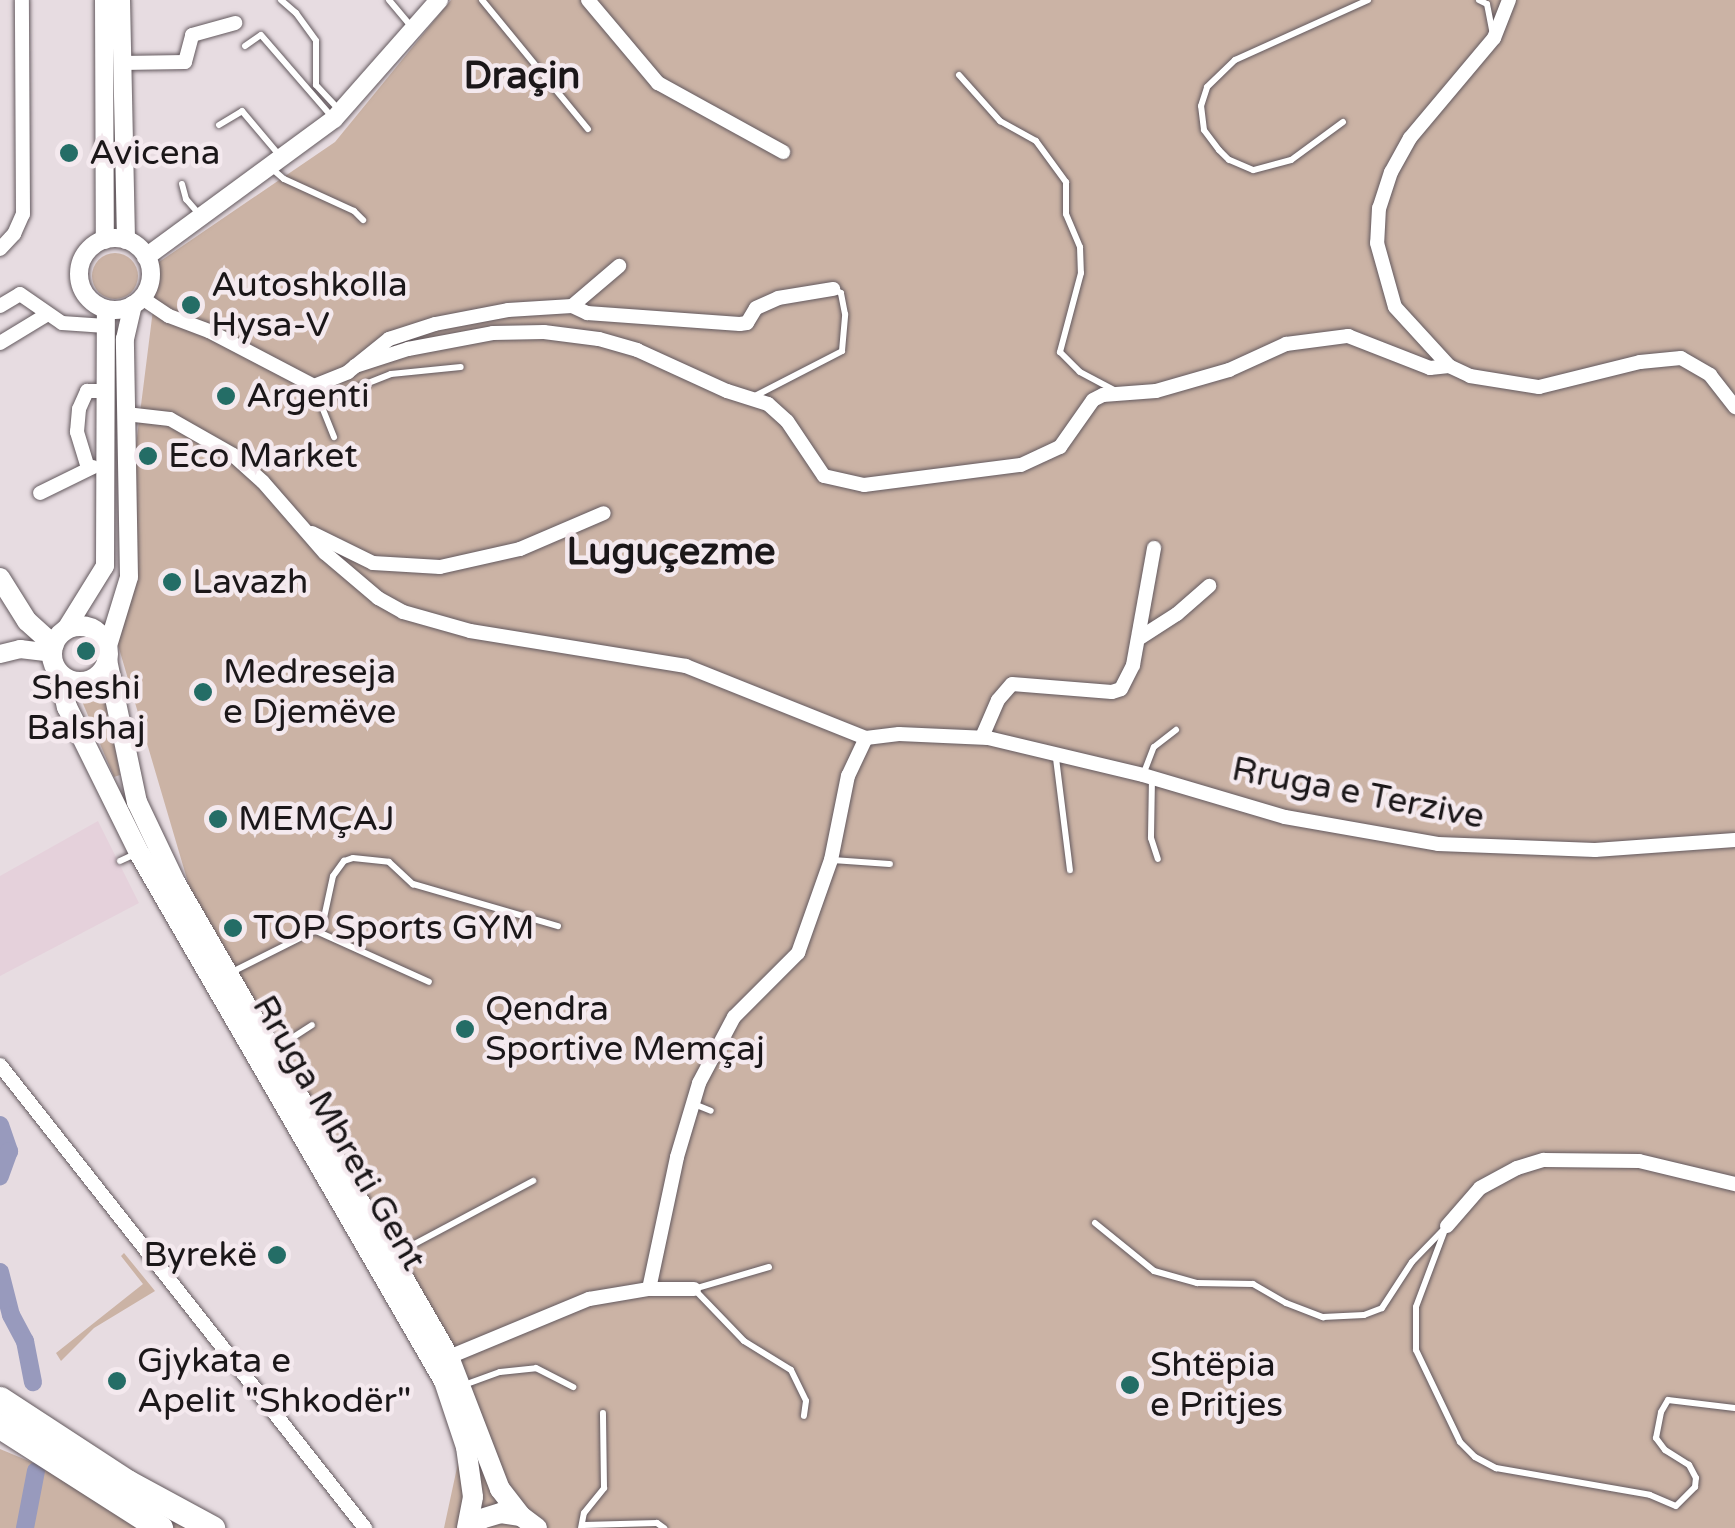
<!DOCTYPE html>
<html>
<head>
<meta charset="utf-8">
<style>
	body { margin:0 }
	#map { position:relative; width:1735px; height:1528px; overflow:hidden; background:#e7dce1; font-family:"Varela Round",sans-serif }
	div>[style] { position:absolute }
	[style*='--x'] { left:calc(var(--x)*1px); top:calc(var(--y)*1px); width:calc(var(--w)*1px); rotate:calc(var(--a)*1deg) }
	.built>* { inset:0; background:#e5d1db }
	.green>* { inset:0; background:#cbb3a5 }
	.round { border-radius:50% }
	.canal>* { height:18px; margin:-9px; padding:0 9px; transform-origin:9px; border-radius:9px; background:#989abd }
	.roads { filter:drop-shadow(0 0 2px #63595e) drop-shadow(0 0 2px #63595e) }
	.lane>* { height:6px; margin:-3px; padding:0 3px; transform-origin:3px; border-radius:3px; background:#fff }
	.street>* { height:14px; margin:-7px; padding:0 7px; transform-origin:7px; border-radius:7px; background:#fff }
	.secondary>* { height:18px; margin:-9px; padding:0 9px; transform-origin:9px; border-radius:9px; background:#fff }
	.secondary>.ring { margin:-9px; padding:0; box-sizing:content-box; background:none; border:18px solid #fff; border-radius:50% }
	.primary>* { height:20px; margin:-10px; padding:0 10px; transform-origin:10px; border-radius:10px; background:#fff }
	.primary>.ring { margin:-10px; padding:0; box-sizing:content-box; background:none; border:20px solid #fff; border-radius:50% }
	.highway>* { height:25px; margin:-12.5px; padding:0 12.5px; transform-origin:12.5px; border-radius:12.5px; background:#fff }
	.dots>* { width:28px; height:28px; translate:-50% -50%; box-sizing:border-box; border:5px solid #f4e9ee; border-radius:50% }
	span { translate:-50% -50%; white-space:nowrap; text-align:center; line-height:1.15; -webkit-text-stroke:9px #f4e9ee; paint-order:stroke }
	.poi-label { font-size:35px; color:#1b1719 }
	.left { translate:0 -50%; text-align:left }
	.right { translate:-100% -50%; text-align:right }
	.street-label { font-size:35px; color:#1b1719 }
	.neighbourhood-label { font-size:38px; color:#1b1719; font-weight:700 }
</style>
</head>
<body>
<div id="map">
	<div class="built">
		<div style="clip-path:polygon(98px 821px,139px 903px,0 976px,0 876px)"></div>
	</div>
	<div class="green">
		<div style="clip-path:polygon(451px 0,1735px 0,1735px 1528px,444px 1528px,472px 1398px,202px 930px,113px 628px,159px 262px,335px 142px)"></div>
		<div class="round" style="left:92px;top:253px;width:46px;height:46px"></div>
		<div style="clip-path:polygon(103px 680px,120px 775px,114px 777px,76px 687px)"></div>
		<div style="clip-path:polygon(124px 1253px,155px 1291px,94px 1328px,61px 1361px,56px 1353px,143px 1284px,121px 1256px)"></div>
		<div style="clip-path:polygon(0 1449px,189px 1528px,0 1528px)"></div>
	</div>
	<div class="canal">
		<div style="--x:0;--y:1125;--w:28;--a:71"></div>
		<div style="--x:9;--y:1151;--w:27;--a:110"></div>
		<div style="--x:0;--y:1272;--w:44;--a:75.7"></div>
		<div style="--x:11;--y:1315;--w:30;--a:62"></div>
		<div style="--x:25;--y:1341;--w:42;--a:79"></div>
		<div style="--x:25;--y:1528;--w:58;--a:-79.1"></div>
	</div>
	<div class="roads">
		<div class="lane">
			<div style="--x:281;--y:0;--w:20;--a:41"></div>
			<div style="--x:296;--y:13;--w:34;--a:54"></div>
			<div style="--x:316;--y:41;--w:44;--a:90"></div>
			<div style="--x:316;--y:85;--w:34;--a:47"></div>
			<div style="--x:389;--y:0;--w:34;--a:50"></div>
			<div style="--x:482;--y:0;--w:167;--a:50.6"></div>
			<div style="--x:1479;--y:0;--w:9;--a:27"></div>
			<div style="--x:1487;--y:4;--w:31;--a:79"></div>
			<div style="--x:245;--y:46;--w:19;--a:-35"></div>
			<div style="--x:261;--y:35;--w:110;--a:49.1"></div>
			<div style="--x:959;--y:75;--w:62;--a:48.3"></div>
			<div style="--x:1000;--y:121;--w:41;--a:29.1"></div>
			<div style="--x:1036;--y:141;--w:51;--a:53.8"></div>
			<div style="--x:1066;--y:182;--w:32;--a:90"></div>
			<div style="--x:1066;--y:214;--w:36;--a:67"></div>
			<div style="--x:1080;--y:247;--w:26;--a:88"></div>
			<div style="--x:1081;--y:273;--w:82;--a:104.9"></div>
			<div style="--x:1060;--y:352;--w:28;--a:45"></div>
			<div style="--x:1080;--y:372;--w:38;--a:28"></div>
			<div style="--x:1343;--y:122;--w:64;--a:143.8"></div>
			<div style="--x:1291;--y:160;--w:39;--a:165"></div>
			<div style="--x:1253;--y:170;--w:26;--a:-157"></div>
			<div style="--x:1229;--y:160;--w:14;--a:-135"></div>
			<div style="--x:1219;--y:150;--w:25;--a:-127"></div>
			<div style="--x:1204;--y:130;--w:24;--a:-97"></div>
			<div style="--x:1201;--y:106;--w:20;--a:-72"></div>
			<div style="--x:1207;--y:87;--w:39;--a:-44"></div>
			<div style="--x:1235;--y:60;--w:146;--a:-24.3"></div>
			<div style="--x:219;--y:125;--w:27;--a:-31"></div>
			<div style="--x:242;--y:111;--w:59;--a:49.8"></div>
			<div style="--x:270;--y:167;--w:18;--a:41"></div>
			<div style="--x:284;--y:179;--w:77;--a:24.6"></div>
			<div style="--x:354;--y:211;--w:13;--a:45"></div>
			<div style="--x:182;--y:184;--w:16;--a:75"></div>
			<div style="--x:186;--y:199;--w:23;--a:49"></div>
			<div style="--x:314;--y:387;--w:54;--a:68.2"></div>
			<div style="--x:755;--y:396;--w:98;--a:-27.3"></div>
			<div style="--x:842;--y:351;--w:37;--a:-85"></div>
			<div style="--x:845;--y:314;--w:21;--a:-101"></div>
			<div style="--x:841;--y:293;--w:7;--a:-153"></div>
			<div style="--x:320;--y:402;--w:76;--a:-21.5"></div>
			<div style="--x:391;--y:374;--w:70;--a:-5.7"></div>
			<div style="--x:1056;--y:758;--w:113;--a:82.9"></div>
			<div style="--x:1143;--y:775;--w:30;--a:-69"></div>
			<div style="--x:1154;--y:747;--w:28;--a:-38"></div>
			<div style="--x:1152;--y:778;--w:60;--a:91"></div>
			<div style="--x:1151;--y:838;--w:22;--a:72"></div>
			<div style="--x:832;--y:860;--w:58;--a:3.9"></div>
			<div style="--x:120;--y:861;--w:19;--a:-25"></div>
			<div style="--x:314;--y:930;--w:126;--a:24.3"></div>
			<div style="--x:230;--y:973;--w:103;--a:-26.6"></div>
			<div style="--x:322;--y:927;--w:52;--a:-77.8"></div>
			<div style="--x:333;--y:876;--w:19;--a:-54"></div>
			<div style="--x:344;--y:861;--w:9;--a:-18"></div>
			<div style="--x:353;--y:858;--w:36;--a:6"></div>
			<div style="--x:389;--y:862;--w:33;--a:43"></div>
			<div style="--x:413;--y:884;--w:151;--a:16.2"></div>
			<div style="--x:275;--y:1049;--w:44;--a:-33"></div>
			<div style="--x:694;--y:1104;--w:18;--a:22"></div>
			<div style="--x:1095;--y:1223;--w:76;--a:39.1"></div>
			<div style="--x:1154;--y:1271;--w:45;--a:15.6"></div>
			<div style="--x:1197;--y:1283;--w:56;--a:1"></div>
			<div style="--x:1253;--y:1284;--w:38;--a:30"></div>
			<div style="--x:1286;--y:1303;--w:40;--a:21"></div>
			<div style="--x:1323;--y:1317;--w:41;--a:-2.8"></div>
			<div style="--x:1364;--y:1315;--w:19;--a:-21"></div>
			<div style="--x:1382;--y:1308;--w:55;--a:-56.9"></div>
			<div style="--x:1412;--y:1262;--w:47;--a:-45.9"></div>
			<div style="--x:1446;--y:1227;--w:85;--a:110.6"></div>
			<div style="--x:1416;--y:1307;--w:43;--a:90"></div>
			<div style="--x:1416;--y:1350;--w:102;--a:64.4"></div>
			<div style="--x:1460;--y:1442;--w:21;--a:45"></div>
			<div style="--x:1475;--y:1457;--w:24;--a:28"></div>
			<div style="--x:1496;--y:1468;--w:156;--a:9.9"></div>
			<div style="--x:1650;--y:1495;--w:28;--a:23"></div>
			<div style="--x:1676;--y:1506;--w:27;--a:-45"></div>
			<div style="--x:1695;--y:1487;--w:9;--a:-84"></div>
			<div style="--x:1696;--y:1478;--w:15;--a:-118"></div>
			<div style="--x:1689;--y:1465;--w:28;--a:-148"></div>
			<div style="--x:1665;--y:1450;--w:15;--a:-127"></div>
			<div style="--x:1656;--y:1438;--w:26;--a:-79"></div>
			<div style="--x:1661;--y:1412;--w:14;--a:-60"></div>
			<div style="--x:1668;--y:1400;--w:67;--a:6.8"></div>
			<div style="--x:392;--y:1256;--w:160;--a:-28"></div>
			<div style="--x:769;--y:1267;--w:78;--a:163.7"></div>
			<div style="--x:694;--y:1289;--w:72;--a:46.1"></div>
			<div style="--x:744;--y:1341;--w:55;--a:31.7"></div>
			<div style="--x:791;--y:1370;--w:34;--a:64"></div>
			<div style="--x:806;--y:1401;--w:15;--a:98"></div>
			<div style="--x:464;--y:1385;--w:38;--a:-20"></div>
			<div style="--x:500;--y:1372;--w:36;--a:-6"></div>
			<div style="--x:536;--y:1368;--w:42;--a:27.2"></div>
			<div style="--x:584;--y:1525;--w:73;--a:-1.6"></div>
			<div style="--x:657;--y:1523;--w:9;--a:36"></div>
			<div style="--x:581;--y:1528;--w:15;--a:-79"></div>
			<div style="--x:584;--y:1513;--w:32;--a:-51"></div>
			<div style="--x:604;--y:1488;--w:75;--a:-90.8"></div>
		</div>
		<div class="street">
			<div style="--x:588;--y:0;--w:109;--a:49.9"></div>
			<div style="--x:658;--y:83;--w:143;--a:28.9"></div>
			<div style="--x:1509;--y:0;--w:41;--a:111.5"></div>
			<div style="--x:1494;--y:38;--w:131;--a:130"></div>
			<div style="--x:1410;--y:138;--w:39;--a:119"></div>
			<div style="--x:1391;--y:172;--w:38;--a:108"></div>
			<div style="--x:1379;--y:208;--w:35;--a:93"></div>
			<div style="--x:1377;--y:243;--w:66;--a:74.3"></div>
			<div style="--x:1395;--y:307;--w:80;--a:47.5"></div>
			<div style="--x:1449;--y:366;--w:23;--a:25"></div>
			<div style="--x:1470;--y:376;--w:70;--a:9.1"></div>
			<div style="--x:1539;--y:387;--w:104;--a:-13.9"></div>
			<div style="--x:1640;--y:362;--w:41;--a:-5.6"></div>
			<div style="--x:1681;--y:358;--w:34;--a:30"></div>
			<div style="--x:1710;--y:375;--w:41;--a:52"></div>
			<div style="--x:122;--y:63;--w:63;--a:-0.9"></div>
			<div style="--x:185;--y:62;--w:28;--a:-75"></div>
			<div style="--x:192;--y:35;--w:45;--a:-15.6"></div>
			<div style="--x:0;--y:249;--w:21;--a:-47"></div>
			<div style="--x:14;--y:234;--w:22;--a:-66"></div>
			<div style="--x:23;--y:214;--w:214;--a:-90.3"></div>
			<div style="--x:142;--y:298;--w:32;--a:34"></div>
			<div style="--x:169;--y:316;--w:43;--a:20.6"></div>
			<div style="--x:209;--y:331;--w:119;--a:27.6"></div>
			<div style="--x:314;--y:386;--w:37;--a:-22"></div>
			<div style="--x:348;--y:372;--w:53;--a:-38.8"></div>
			<div style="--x:389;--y:339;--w:48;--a:-18.1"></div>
			<div style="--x:435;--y:324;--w:74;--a:-10.9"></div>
			<div style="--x:508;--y:310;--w:64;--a:-3.6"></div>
			<div style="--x:572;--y:306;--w:17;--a:25"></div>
			<div style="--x:587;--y:313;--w:153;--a:4.1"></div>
			<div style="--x:740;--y:324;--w:7;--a:-8"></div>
			<div style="--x:747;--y:323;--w:17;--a:-59"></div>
			<div style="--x:756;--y:308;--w:24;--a:-24"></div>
			<div style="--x:778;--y:298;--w:56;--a:-9.3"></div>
			<div style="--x:0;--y:306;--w:23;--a:-31"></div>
			<div style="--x:20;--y:294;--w:51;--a:34.6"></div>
			<div style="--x:62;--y:323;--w:44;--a:3.9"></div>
			<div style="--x:572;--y:306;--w:62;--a:-40.4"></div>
			<div style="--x:0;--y:343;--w:54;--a:-31.3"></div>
			<div style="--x:355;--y:366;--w:56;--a:-17.8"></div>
			<div style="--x:408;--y:349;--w:86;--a:-10.7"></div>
			<div style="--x:493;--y:333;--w:51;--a:-1.1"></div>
			<div style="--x:544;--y:332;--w:55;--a:7.3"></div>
			<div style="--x:599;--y:339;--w:40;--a:16"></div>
			<div style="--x:637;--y:350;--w:99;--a:24.5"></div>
			<div style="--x:727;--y:391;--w:43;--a:17.6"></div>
			<div style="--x:768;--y:404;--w:25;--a:42"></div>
			<div style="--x:787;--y:421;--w:66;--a:56.1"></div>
			<div style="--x:824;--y:476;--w:41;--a:12.7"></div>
			<div style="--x:864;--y:485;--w:158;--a:-7.3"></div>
			<div style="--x:1021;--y:465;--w:43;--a:-24.8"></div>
			<div style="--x:1060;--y:447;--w:57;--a:-54.9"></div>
			<div style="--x:1093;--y:400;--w:11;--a:-27"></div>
			<div style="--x:1103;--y:395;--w:53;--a:-4.3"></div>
			<div style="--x:1156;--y:391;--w:76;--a:-16"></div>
			<div style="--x:1229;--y:370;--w:63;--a:-24.5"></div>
			<div style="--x:1286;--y:344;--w:63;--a:-7.4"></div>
			<div style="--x:1348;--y:336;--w:88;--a:21.3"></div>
			<div style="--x:1430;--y:368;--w:19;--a:-6"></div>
			<div style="--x:126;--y:414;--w:44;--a:6.5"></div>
			<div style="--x:170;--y:419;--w:73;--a:29.7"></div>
			<div style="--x:233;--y:455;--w:40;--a:42"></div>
			<div style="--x:263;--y:482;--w:94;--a:48.9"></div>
			<div style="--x:325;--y:553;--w:70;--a:40.3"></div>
			<div style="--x:378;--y:598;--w:29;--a:29"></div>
			<div style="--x:403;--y:612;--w:70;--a:15.8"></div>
			<div style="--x:470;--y:631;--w:219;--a:9.2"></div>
			<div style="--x:686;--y:666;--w:194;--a:21.8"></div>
			<div style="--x:88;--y:468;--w:38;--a:-107"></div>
			<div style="--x:77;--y:432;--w:23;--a:-85"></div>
			<div style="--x:79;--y:409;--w:20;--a:-66"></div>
			<div style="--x:87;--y:391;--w:19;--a:0"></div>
			<div style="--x:40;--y:493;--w:59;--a:-26.1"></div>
			<div style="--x:312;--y:533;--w:68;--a:26.2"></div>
			<div style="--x:373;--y:563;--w:67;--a:3.4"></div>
			<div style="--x:440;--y:567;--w:82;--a:-12.7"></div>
			<div style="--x:520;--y:549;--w:91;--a:-23.2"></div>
			<div style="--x:1138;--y:639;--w:46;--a:-32.7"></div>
			<div style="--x:1177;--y:614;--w:43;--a:-41.2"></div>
			<div style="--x:982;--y:737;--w:40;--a:-66.6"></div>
			<div style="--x:998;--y:700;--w:21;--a:-49"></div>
			<div style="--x:1012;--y:684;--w:100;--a:4.6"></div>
			<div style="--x:1112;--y:692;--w:9;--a:-18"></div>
			<div style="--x:1121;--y:689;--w:27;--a:-63"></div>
			<div style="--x:1133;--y:665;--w:119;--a:-79.8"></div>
			<div style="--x:866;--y:738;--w:33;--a:-7"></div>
			<div style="--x:899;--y:734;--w:89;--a:2.6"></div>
			<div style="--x:988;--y:738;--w:159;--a:13.4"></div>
			<div style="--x:1143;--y:775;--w:148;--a:16.5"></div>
			<div style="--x:1285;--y:817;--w:155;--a:10"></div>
			<div style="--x:1438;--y:844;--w:157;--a:2.2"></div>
			<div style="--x:1595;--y:850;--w:140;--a:-4.1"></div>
			<div style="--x:0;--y:1065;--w:590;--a:51.75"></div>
			<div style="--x:1447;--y:1226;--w:50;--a:-49"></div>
			<div style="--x:1480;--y:1188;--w:42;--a:-28.4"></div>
			<div style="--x:1517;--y:1168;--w:28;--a:-17"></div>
			<div style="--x:1544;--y:1160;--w:95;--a:0.6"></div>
			<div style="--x:1639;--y:1161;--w:99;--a:13.5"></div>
			<div style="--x:649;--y:1289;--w:135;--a:-78"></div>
			<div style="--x:677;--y:1157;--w:77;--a:-73.4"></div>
			<div style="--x:699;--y:1083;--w:75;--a:-62.1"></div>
			<div style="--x:734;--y:1017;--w:91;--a:-45"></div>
			<div style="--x:798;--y:953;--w:99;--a:-70.5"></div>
			<div style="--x:831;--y:860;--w:86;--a:-78.6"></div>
			<div style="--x:848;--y:776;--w:42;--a:-64.7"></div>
			<div style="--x:449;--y:1357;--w:152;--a:-22.5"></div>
			<div style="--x:589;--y:1299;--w:61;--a:-9.5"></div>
			<div style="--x:649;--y:1289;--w:45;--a:0"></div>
		</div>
		<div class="secondary">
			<div style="--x:104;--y:0;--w:240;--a:89.8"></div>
			<div style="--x:121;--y:0;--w:240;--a:88.8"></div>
			<div class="ring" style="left:79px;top:238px;width:54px;height:54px"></div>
			<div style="--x:146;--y:257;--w:233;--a:-36.3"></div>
			<div style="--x:334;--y:119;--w:159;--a:-48.6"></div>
			<div style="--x:64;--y:632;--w:78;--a:-58.2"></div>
			<div style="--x:105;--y:566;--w:257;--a:-89.8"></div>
			<div style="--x:107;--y:649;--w:75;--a:-73"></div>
			<div style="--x:129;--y:577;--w:238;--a:-91"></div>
			<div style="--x:125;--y:339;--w:35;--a:-77"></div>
			<div style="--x:0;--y:654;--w:21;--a:-14"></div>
			<div style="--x:20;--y:649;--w:32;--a:7"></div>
		</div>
		<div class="primary">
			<div style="--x:0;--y:578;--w:51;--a:57.9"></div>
			<div style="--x:27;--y:621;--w:36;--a:42"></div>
			<div class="ring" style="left:52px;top:626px;width:36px;height:36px"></div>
			<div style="--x:107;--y:660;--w:145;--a:78.1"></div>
			<div style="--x:137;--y:802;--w:89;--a:64.6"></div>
			<div style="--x:175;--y:882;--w:548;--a:60.02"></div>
			<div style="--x:449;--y:1357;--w:142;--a:68.9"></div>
			<div style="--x:500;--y:1489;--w:34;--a:52"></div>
			<div style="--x:60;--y:675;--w:33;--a:78"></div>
			<div style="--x:67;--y:707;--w:163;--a:63.7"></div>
			<div style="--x:139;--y:853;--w:610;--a:59.99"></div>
			<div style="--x:444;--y:1381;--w:70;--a:71.6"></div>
			<div style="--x:466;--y:1447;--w:50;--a:82"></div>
			<div style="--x:473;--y:1497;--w:32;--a:101"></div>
			<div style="--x:470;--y:1528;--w:14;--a:-39"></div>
			<div style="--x:481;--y:1519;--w:21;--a:-17"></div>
			<div style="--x:501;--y:1513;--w:20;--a:9"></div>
			<div style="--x:521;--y:1516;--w:20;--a:37"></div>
		</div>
		<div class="highway">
			<div style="--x:0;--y:1399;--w:152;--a:33.2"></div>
			<div style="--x:127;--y:1482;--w:97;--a:28.4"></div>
			<div style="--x:0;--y:1426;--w:190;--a:32.5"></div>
		</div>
	</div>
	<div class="dots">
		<div style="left:69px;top:153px;background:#246d66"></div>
		<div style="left:191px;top:305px;background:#246d66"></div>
		<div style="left:226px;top:396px;background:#246d66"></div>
		<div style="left:148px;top:456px;background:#246d66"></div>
		<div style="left:172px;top:582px;background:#246d66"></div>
		<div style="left:86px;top:651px;background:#246d66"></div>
		<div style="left:203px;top:692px;background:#246d66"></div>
		<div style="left:218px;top:819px;background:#246d66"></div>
		<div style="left:233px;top:928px;background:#246d66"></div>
		<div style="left:465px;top:1029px;background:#246d66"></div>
		<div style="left:277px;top:1255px;background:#246d66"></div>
		<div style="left:117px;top:1381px;background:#246d66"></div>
		<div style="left:1130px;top:1385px;background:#246d66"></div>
	</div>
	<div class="poi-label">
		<span class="left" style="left:89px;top:153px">Avicena</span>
		<span class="left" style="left:211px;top:305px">Autoshkolla<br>Hysa-V</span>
		<span class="left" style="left:246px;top:396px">Argenti</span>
		<span class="left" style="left:168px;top:456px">Eco Market</span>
		<span class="left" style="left:192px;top:582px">Lavazh</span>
		<span class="left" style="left:223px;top:692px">Medreseja<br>e Djemëve</span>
		<span style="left:86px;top:708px">Sheshi<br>Balshaj</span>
		<span class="left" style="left:238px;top:819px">MEMÇAJ</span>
		<span class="left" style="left:253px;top:928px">TOP Sports GYM</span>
		<span class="left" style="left:485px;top:1029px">Qendra<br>Sportive Memçaj</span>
		<span class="right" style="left:257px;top:1255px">Byrekë</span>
		<span class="left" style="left:137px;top:1381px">Gjykata e<br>Apelit "Shkodër"</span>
		<span class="left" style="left:1150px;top:1385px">Shtëpia<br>e Pritjes</span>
	</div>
	<div class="street-label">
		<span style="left:1358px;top:793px;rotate:11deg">Rruga e Terzive</span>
		<span style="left:339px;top:1133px;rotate:60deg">Rruga Mbreti Gent</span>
	</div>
	<div class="neighbourhood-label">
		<span style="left:522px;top:77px">Draçin</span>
		<span style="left:671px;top:553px">Luguçezme</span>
	</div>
</div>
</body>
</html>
